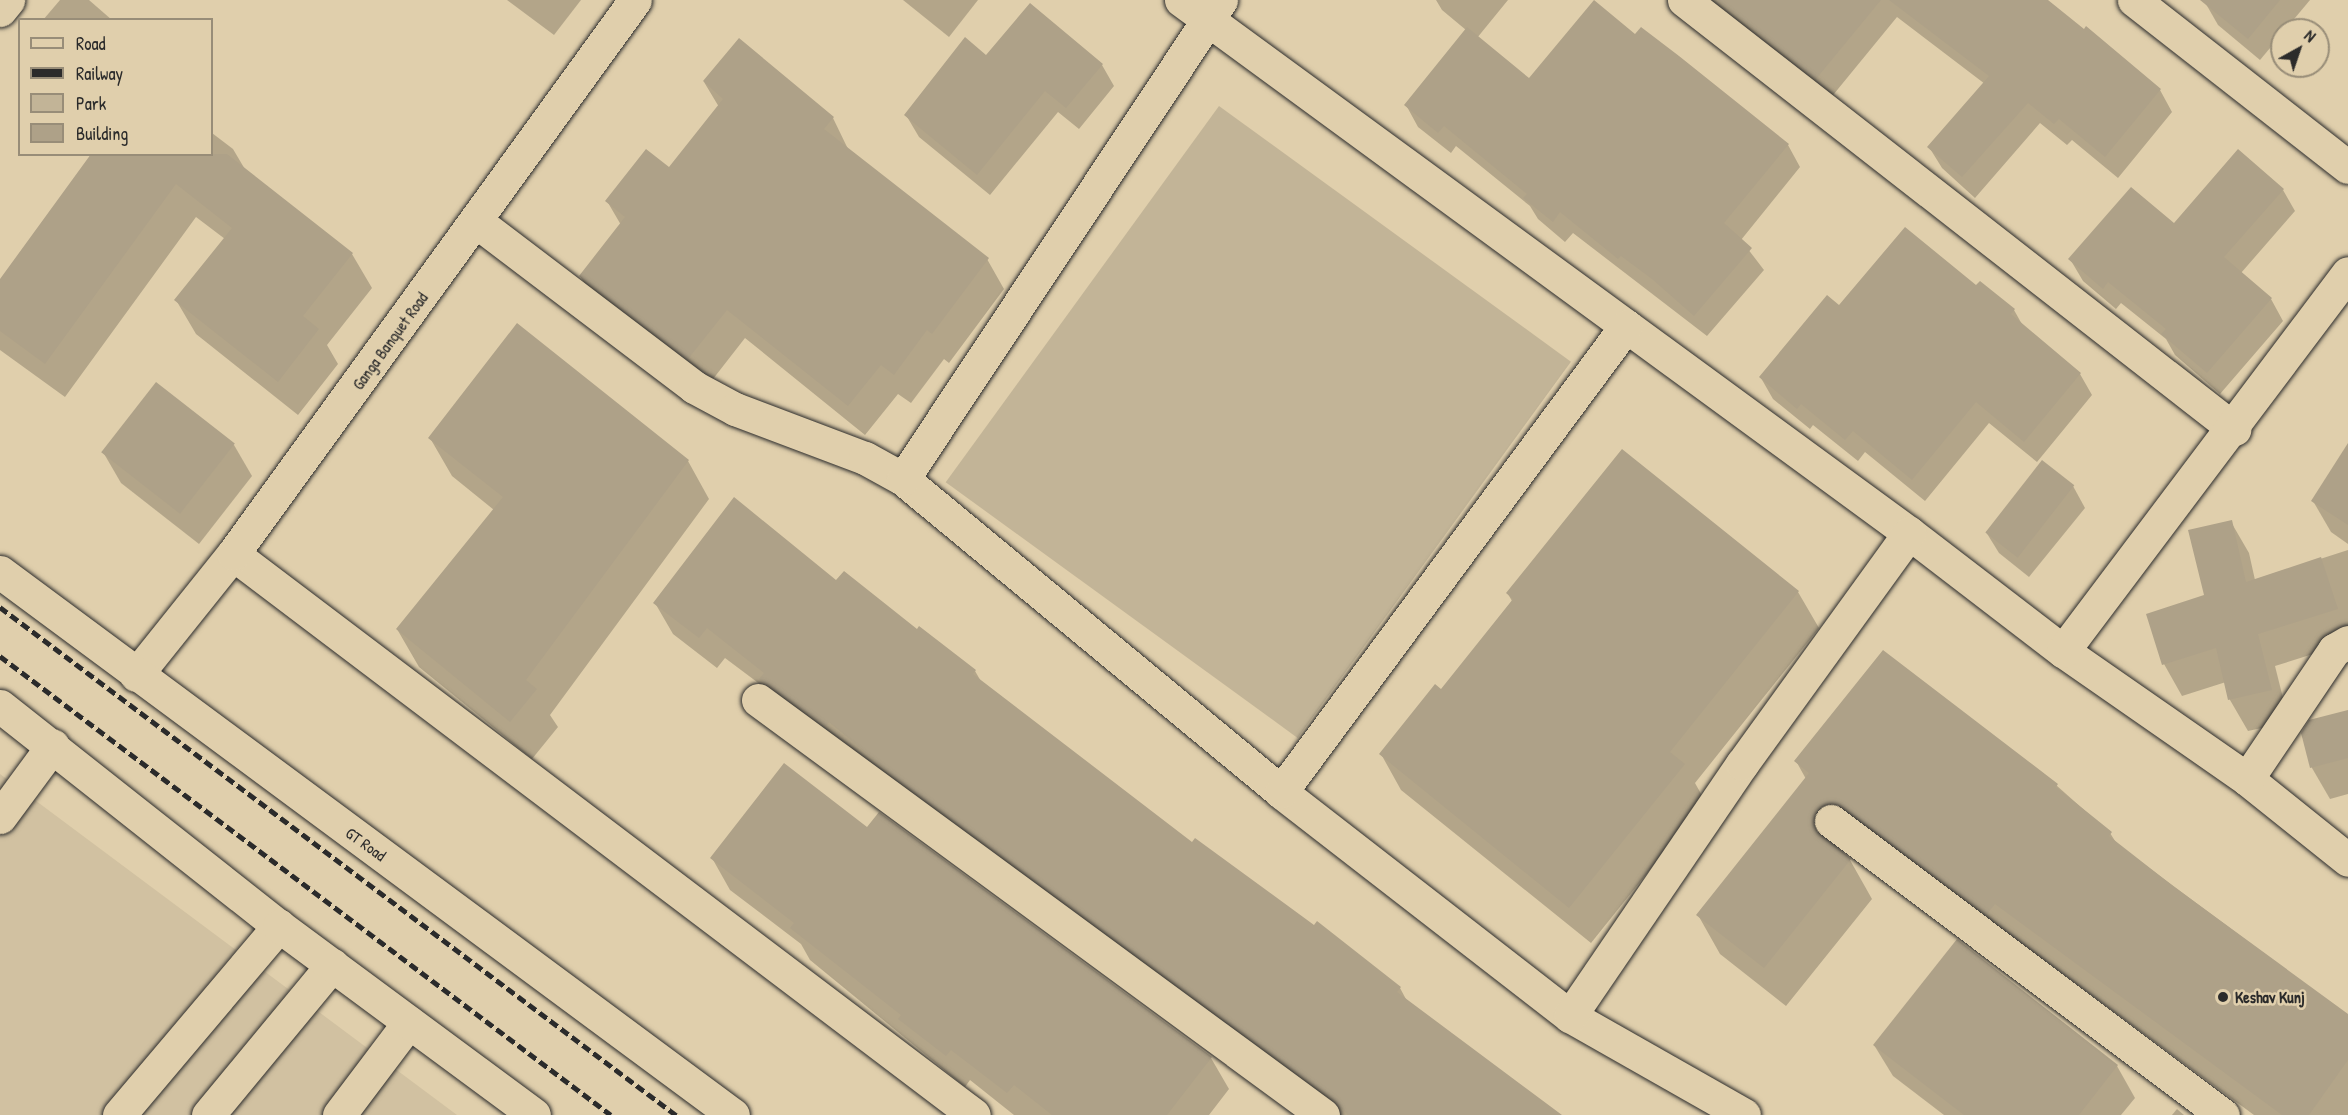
<!DOCTYPE html>
<html>
<head>
<meta charset="utf-8">
<style>
	body { margin:0 }
	#map { position:relative; width:2348px; height:1115px; overflow:hidden; background:#e0cfac; font-family:"Patrick Hand",sans-serif }
	div>[style] { position:absolute }
	[style*='--x'] { left:calc(var(--x)*1px); top:calc(var(--y)*1px); width:calc(var(--w)*1px); rotate:calc(var(--a)*1deg) }
	.built>* { inset:0; background:#d1c1a1 }
	.green>* { inset:0; background:#c2b497; transform-origin:0 0 }
	.shadow>* { inset:0; background:#0003 }
	.building>* { inset:0; background:#aea188; transform-origin:0 0 }
	.roads { filter:drop-shadow(0 0 2px #2b2b2b) drop-shadow(0 0 2px #2b2b2b) }
	.minor>* { height:33px; margin:-16.5px; padding:0 16.5px; transform-origin:16.5px; border-radius:16.5px; background:#e0cfac }
	.highway>* { height:33px; margin:-16.5px; padding:0 16.5px; transform-origin:16.5px; border-radius:16.5px; background:#e0cfac }
	.rail>* { height:4.5px; margin-top:-2.25px; transform-origin:0; background:repeating-linear-gradient(90deg,#2b2b2b 0 9px,transparent 0 13.5px) }
	.dots>* { width:16px; height:16px; translate:-50% -50%; box-sizing:border-box; border:3px solid #e0cfac; border-radius:50% }
	span { translate:-50% -50%; white-space:nowrap; text-align:center; line-height:1.15; -webkit-text-stroke:5px #e0cfac; paint-order:stroke }
	.street-label { font-size:16px; color:#2b2b2b }
	.poi-label { font-size:16px; color:#2b2b2b; font-weight:700 }
	.left { translate:0 -50%; text-align:left }
	.legend { position:absolute; left:18px; top:18px; width:195px; height:138px; box-sizing:border-box; background:#e0cfac; border:2px solid #988d78; margin:0; padding:8px 10px; list-style:none; font-size:18px; color:#2b2b2b }
	.legend li { display:flex; align-items:center; gap:12px; height:30px }
	.legend b { width:30px; border:2px solid #988d78 }
	.north { position:absolute; left:2270px; top:18px; width:60px; height:60px; box-sizing:border-box; background:#e0cfac; border:2px solid #988d78; border-radius:50%; rotate:40deg; font-size:16px; font-weight:700; line-height:24px; text-align:center; color:#2b2b2b }
	.north::after { content:''; display:block; margin:auto; width:21px; height:27px; background:#2b2b2b; clip-path:polygon(50% 0,100% 100%,50% 72%,0 100%) }
</style>
</head>
<body>
<div id="map">
	<div class="built">
		<div style="clip-path:polygon(0 774px,457px 1115px,0 1115px)"></div>
	</div>
	<div class="green">
		<div style="left:1219px;top:106px;width:435px;height:465px;rotate:36deg"></div>
	</div>
	<div class="shadow">
		<div style="clip-path:polygon(60px 0,89px 0,112px 20px,43px 20px)"></div>
		<div style="clip-path:polygon(507px 0,581px 0,554px 35px)"></div>
		<div style="clip-path:polygon(903px 0,978px 0,949px 37px)"></div>
		<div style="clip-path:polygon(1436px 0,1508px 0,1477px 38px,1529px 80px,1635px 36px,1788px 145px,1800px 167px,1741px 240px,1764px 270px,1707px 336px,1573px 233px,1565px 242px,1538px 219px,1530px 206px,1456px 146px,1451px 153px,1418px 127px,1406px 105px,1466px 30px,1442px 10px)"></div>
		<div style="clip-path:polygon(1702px 0,2043px 0,2160px 90px,2172px 112px,2118px 178px,2072px 140px,2067px 145px,2040px 123px,1975px 198px,1942px 168px,1929px 147px,1985px 84px,1897px 17px,1829px 100px)"></div>
		<div style="clip-path:polygon(2209px 0,2310px 0,2260px 60px,2218px 25px,2206px 4px)"></div>
		<div style="clip-path:polygon(986px 57px,1102px 65px,1114px 86px,1079px 129px,1058px 112px,990px 195px,919px 137px,906px 115px)"></div>
		<div style="clip-path:polygon(704px 82px,833px 118px,848px 149px,987px 259px,1004px 289px,949px 363px,944px 359px,911px 403px,898px 394px,865px 435px,745px 338px,706px 388px,598px 305px,580px 276px,621px 225px,607px 201px,669px 169px,719px 107px)"></div>
		<div style="clip-path:polygon(212px 133px,233px 149px,246px 171px,352px 254px,372px 288px,327px 345px,338px 364px,298px 415px,196px 334px,176px 300px,225px 239px,196px 217px,65px 397px,0 350px,0 281px,212px 154px)"></div>
		<div style="clip-path:polygon(2283px 190px,2295px 211px,2241px 273px,2271px 299px,2283px 321px,2220px 394px,2175px 355px,2166px 339px,2121px 303px,2116px 309px,2083px 281px,2070px 259px)"></div>
		<div style="clip-path:polygon(1840px 307px,2014px 310px,2023px 326px,2080px 374px,2092px 395px,2037px 462px,1989px 423px,1925px 501px,1865px 452px,1858px 461px,1813px 425px,1810px 429px,1773px 399px,1761px 378px)"></div>
		<div style="clip-path:polygon(430px 438px,688px 461px,709px 499px,550px 715px,558px 727px,532px 759px,419px 667px,397px 629px,494px 510px,452px 476px)"></div>
		<div style="clip-path:polygon(234px 445px,252px 476px,199px 544px,121px 483px,103px 452px)"></div>
		<div style="clip-path:polygon(1623px 451px,1798px 592px,1819px 628px,1695px 783px,1705px 801px,1591px 943px,1401px 790px,1381px 754px,1441px 691px,1512px 601px,1508px 594px)"></div>
		<div style="clip-path:polygon(2348px 459px,2348px 544px,2331px 532px,2313px 501px)"></div>
		<div style="clip-path:polygon(2073px 486px,2085px 508px,2029px 577px,1999px 553px,1986px 532px)"></div>
		<div style="clip-path:polygon(2231px 522px,2249px 553px,2255px 580px,2348px 550px,2348px 643px,2275px 666px,2289px 722px,2248px 731px,2230px 700px,2226px 682px,2182px 696px,2164px 664px,2206px 596px)"></div>
		<div style="clip-path:polygon(837px 582px,975px 671px,982px 683px,1193px 844px,1400px 988px,1407px 1001px,1559px 1115px,1332px 1115px,725px 658px,717px 668px,673px 634px,655px 603px)"></div>
		<div style="clip-path:polygon(2348px 711px,2348px 794px,2330px 799px,2312px 768px,2302px 733px)"></div>
		<div style="clip-path:polygon(1796px 761px,2056px 785px,2110px 833px,2117px 844px,2348px 1016px,2348px 1115px,2254px 1115px,2018px 941px,1856px 840px,1837px 849px,1850px 860px,1872px 899px,1786px 1006px,1720px 954px,1698px 915px,1806px 779px)"></div>
		<div style="clip-path:polygon(712px 858px,1211px 1058px,1229px 1089px,1209px 1115px,1014px 1115px,970px 1080px,965px 1087px,810px 960px,801px 944px,730px 890px)"></div>
		<div style="clip-path:polygon(1957px 941px,2117px 1066px,2135px 1098px,2121px 1115px,1944px 1115px,1893px 1076px,1874px 1045px)"></div>
		<div style="clip-path:polygon(2177px 1109px,2184px 1115px,2172px 1115px)"></div>
	</div>
	<div class="building">
		<div style="clip-path:polygon(1594px 0,1635px 34px,1641px 27px,1679px 56px,1789px 144px,1724px 223px,1752px 248px,1694px 316px,1652px 279px,1621px 256px,1618px 259px,1560px 212px,1553px 222px,1523px 198px,1527px 194px,1444px 126px,1438px 133px,1404px 105px,1467px 27px,1529px 78px)"></div>
		<div style="clip-path:polygon(1718px 0,1881px 0,1816px 79px)"></div>
		<div style="clip-path:polygon(1889px 0,2048px 0,2084px 29px,2086px 26px,2161px 89px,2105px 157px,2059px 119px,2054px 124px,2028px 103px,1962px 177px,1927px 147px,1989px 76px)"></div>
		<div style="clip-path:polygon(2200px 0,2280px 0,2248px 39px)"></div>
		<div style="clip-path:polygon(1030px 3px,1103px 64px,1066px 108px,1045px 91px,977px 175px,904px 115px,965px 37px,986px 55px)"></div>
		<div style="clip-path:polygon(739px 38px,834px 117px,824px 129px,989px 258px,932px 334px,927px 330px,894px 375px,881px 365px,848px 406px,727px 310px,688px 359px,579px 276px,625px 217px,605px 201px,646px 149px,669px 167px,723px 99px,703px 81px)"></div>
		<div style="clip-path:polygon(2238px 149px,2284px 189px,2224px 257px,2272px 298px,2207px 373px,2161px 334px,2166px 329px,2108px 282px,2103px 289px,2068px 259px,2131px 187px,2174px 223px)"></div>
		<div style="clip-path:polygon(91px 154px,227px 154px,353px 253px,303px 316px,319px 329px,278px 382px,174px 300px,232px 228px,176px 184px,45px 364px,0 331px,0 279px)"></div>
		<div style="clip-path:polygon(1905px 227px,1976px 285px,1980px 281px,2015px 309px,2011px 314px,2081px 373px,2024px 442px,1976px 402px,1912px 480px,1853px 431px,1845px 440px,1801px 404px,1797px 409px,1759px 377px,1827px 295px,1839px 305px)"></div>
		<div style="clip-path:polygon(517px 323px,689px 460px,526px 680px,537px 689px,510px 722px,396px 629px,503px 497px,428px 438px)"></div>
		<div style="left:156px;top:382px;width:100px;height:89px;rotate:38deg"></div>
		<div style="clip-path:polygon(2348px 443px,2348px 525px,2311px 501px)"></div>
		<div style="clip-path:polygon(1622px 449px,1799px 591px,1670px 752px,1685px 764px,1569px 908px,1379px 754px,1435px 684px,1441px 689px,1513px 599px,1506px 593px)"></div>
		<div style="left:2042px;top:460px;width:41px;height:92px;rotate:38deg"></div>
		<div style="clip-path:polygon(734px 497px,836px 580px,844px 571px,917px 629px,919px 626px,976px 670px,973px 674px,1192px 842px,1195px 838px,1314px 925px,1317px 921px,1401px 987px,1397px 992px,1562px 1115px,1348px 1115px,1334px 1100px,902px 783px,829px 722px,826px 726px,765px 683px,759px 679px,764px 673px,707px 628px,699px 638px,653px 603px)"></div>
		<div style="clip-path:polygon(2232px 520px,2246px 582px,2321px 557px,2338px 609px,2258px 634px,2272px 690px,2228px 700px,2216px 648px,2162px 665px,2146px 614px,2204px 595px,2188px 530px)"></div>
		<div style="clip-path:polygon(1883px 650px,2058px 784px,2056px 787px,2112px 832px,2109px 836px,2173px 886px,2348px 1014px,2348px 1060px,2309px 1115px,2282px 1115px,1995px 904px,1987px 914px,1834px 803px,1816px 809px,1814px 828px,1851px 859px,1764px 968px,1696px 915px,1809px 773px,1794px 761px)"></div>
		<div style="clip-path:polygon(2348px 710px,2348px 758px,2310px 768px,2301px 733px,2309px 720px)"></div>
		<div style="clip-path:polygon(784px 763px,867px 827px,879px 812px,1212px 1057px,1167px 1115px,1052px 1115px,1014px 1085px,1007px 1093px,951px 1050px,946px 1056px,898px 1019px,901px 1015px,790px 928px,794px 923px,710px 858px)"></div>
		<div style="clip-path:polygon(1957px 939px,2118px 1065px,2079px 1115px,1964px 1115px,1873px 1045px)"></div>
	</div>
	<div class="roads">
		<div class="minor">
			<div style="--x:1181;--y:0;--w:902;--a:36.21"></div>
			<div style="--x:1909;--y:533;--w:194;--a:37.5"></div>
			<div style="--x:2063;--y:651;--w:224;--a:34.8"></div>
			<div style="--x:2247;--y:779;--w:129;--a:38.7"></div>
			<div style="--x:1684;--y:0;--w:698;--a:37.95"></div>
			<div style="--x:2134;--y:0;--w:271;--a:38"></div>
			<div style="--x:0;--y:10;--w:13;--a:-51"></div>
			<div style="--x:477;--y:222;--w:273;--a:37.2"></div>
			<div style="--x:694;--y:387;--w:47;--a:28.2"></div>
			<div style="--x:735;--y:409;--w:139;--a:20.7"></div>
			<div style="--x:865;--y:458;--w:43;--a:28.9"></div>
			<div style="--x:903;--y:479;--w:491;--a:39.6"></div>
			<div style="--x:1281;--y:792;--w:366;--a:37.8"></div>
			<div style="--x:1570;--y:1016;--w:200;--a:29.6"></div>
			<div style="--x:903;--y:479;--w:575;--a:-56.42"></div>
			<div style="--x:233;--y:554;--w:929;--a:37.13"></div>
			<div style="--x:2063;--y:651;--w:473;--a:-53"></div>
			<div style="--x:136;--y:675;--w:155;--a:-51.3"></div>
			<div style="--x:233;--y:554;--w:684;--a:-54.03"></div>
			<div style="--x:758;--y:700;--w:701;--a:36.3"></div>
			<div style="--x:2247;--y:779;--w:156;--a:-56"></div>
			<div style="--x:2334;--y:650;--w:16;--a:-30"></div>
			<div style="--x:1281;--y:792;--w:580;--a:-53.49"></div>
			<div style="--x:0;--y:817;--w:89;--a:-53.6"></div>
			<div style="--x:1831;--y:821;--w:490;--a:36.9"></div>
			<div style="--x:1570;--y:1016;--w:305;--a:-55.7"></div>
			<div style="--x:1742;--y:764;--w:285;--a:-54.1"></div>
			<div style="--x:119;--y:1115;--w:248;--a:-49.8"></div>
			<div style="--x:208;--y:1115;--w:195;--a:-50.4"></div>
			<div style="--x:339;--y:1115;--w:116;--a:-53"></div>
		</div>
		<div class="highway">
			<div style="--x:0;--y:572;--w:912;--a:36.53"></div>
			<div style="--x:0;--y:706;--w:355;--a:38.3"></div>
			<div style="--x:279;--y:926;--w:317;--a:36.5"></div>
		</div>
	</div>
	<div class="rail">
		<div style="--x:0;--y:607;--w:846;--a:36.92"></div>
		<div style="--x:0;--y:656;--w:764;--a:36.91"></div>
	</div>
	<div class="dots">
		<div style="left:2223px;top:997px;background:#2b2b2b"></div>
	</div>
	<div class="street-label">
		<span style="left:390px;top:341px;rotate:-54deg">Ganga Banquet Road</span>
		<span style="left:366px;top:844px;rotate:36deg">GT Road</span>
	</div>
	<div class="poi-label">
		<span class="left" style="left:2235px;top:997px">Keshav Kunj</span>
	</div>
	<ul class="legend">
	<li><b style="height:8px;background:#e0cfac"></b>Road</li>
	<li><b style="height:8px;background:#2b2b2b"></b>Railway</li>
	<li><b style="height:16px;background:#c2b497"></b>Park</li>
	<li><b style="height:16px;background:#aea188"></b>Building</li>
	</ul>
	<div class="north">N</div>
</div>
</body>
</html>
